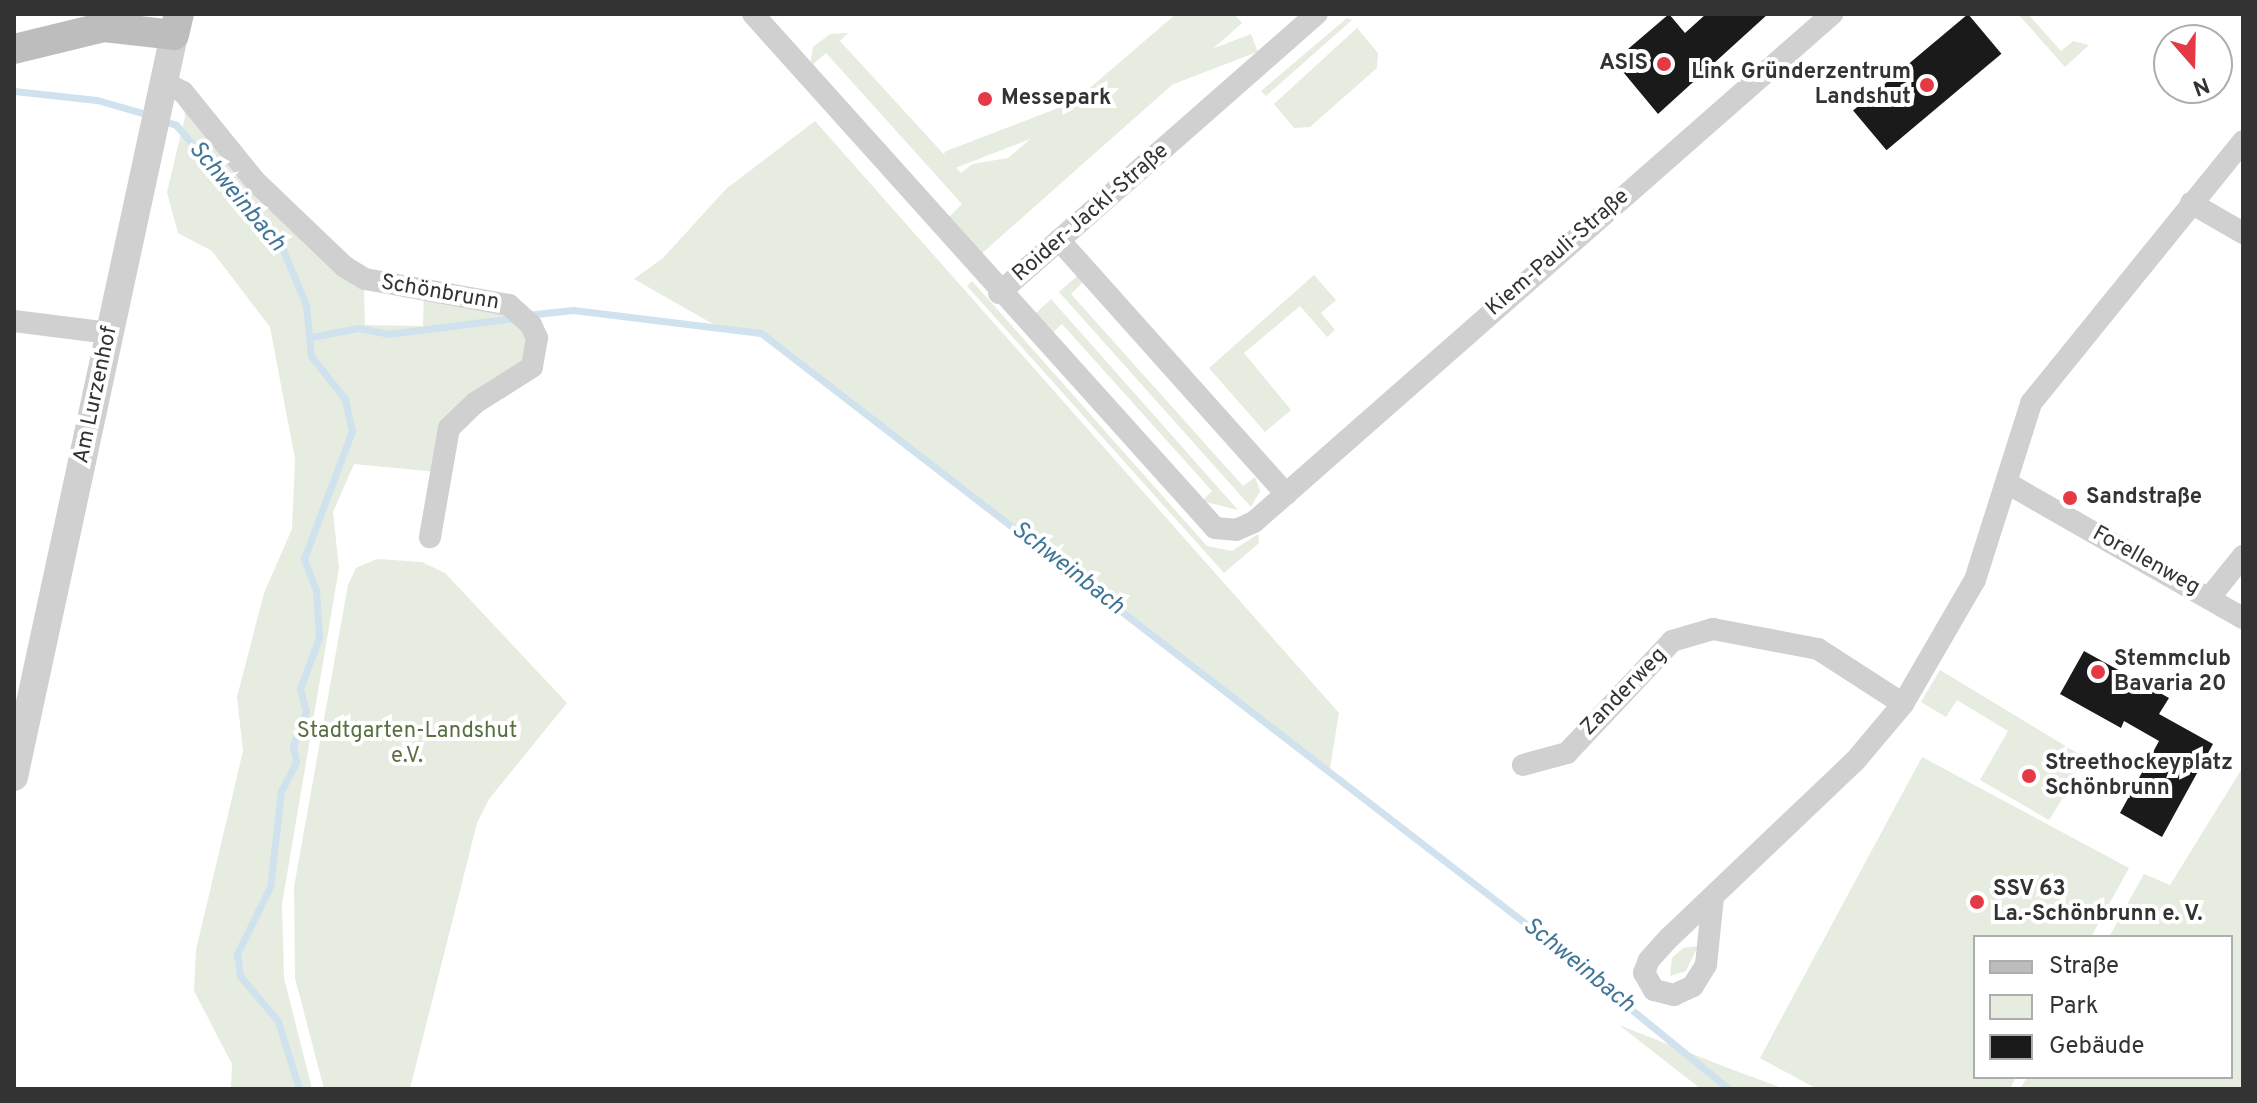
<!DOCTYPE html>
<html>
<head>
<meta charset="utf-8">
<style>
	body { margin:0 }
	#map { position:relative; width:2257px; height:1103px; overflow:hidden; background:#fff; font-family:Overpass,sans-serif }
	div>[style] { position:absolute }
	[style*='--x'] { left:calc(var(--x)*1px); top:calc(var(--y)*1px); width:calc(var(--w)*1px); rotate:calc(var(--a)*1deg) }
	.green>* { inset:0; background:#e6ecdf; transform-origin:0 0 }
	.stream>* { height:7px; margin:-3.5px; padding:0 3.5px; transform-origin:3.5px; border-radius:3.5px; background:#cfe2ee }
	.building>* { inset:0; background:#1a1a1a; transform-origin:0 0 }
	.minor>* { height:22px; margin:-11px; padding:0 11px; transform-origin:11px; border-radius:11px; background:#d0d0d0 }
	.tertiary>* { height:28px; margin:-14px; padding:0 14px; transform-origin:14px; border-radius:14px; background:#d0d0d0 }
	.secondary>* { height:30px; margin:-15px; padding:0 15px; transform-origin:15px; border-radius:15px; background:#bdbdbd }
	.dots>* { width:22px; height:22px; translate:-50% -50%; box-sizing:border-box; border:4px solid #fff; border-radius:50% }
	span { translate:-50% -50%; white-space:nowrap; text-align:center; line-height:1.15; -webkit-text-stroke:8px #fff; paint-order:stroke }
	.poi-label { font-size:22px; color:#333; font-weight:700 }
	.right { translate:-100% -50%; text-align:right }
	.left { translate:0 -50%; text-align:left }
	.street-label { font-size:22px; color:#333 }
	.park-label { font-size:22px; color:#56703f }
	.water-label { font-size:24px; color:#3f7597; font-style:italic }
	.frame { position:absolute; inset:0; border:16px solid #333; pointer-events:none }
	.legend { position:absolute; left:1973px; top:935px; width:260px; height:144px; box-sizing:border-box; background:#fff; border:2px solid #adadad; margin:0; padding:10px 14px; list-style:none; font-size:24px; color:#333 }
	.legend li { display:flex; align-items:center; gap:16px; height:40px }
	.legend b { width:40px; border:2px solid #adadad }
	.north { position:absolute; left:2153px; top:24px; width:80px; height:80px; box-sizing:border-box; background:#fff; border:2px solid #adadad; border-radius:50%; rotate:160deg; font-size:22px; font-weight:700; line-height:32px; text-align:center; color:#333 }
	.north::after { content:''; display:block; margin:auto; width:28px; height:36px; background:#e63946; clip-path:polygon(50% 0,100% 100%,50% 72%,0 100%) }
</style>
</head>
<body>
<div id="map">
	<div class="green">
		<div style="clip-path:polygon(1176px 14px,1234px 14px,1242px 23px,980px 255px,948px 218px,962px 204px,826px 53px,812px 65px,811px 60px,813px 47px,830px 34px,848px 33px,840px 41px,961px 173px,972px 164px,1008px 158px)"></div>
		<div style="clip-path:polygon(2018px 14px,2028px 14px,2061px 51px,2073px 41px,2089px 45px,2065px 67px)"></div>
		<div style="clip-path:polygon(1347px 18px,1352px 20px,1266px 96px,1261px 91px)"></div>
		<div style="clip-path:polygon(1357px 28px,1378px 53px,1377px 68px,1310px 127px,1294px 128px,1274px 104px)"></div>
		<div style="left:1251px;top:34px;width:19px;height:329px;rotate:69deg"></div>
		<div style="clip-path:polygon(183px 92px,364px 287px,365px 325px,423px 326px,424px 292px,509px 305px,538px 353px,475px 403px,438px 472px,354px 464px,333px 512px,339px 568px,282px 904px,284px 978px,312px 1089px,231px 1089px,232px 1064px,194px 991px,196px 950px,243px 751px,237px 697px,264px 593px,292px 529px,295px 459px,270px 327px,212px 251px,178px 233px,167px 192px,185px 117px)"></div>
		<div style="clip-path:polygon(815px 121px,1339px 713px,1329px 774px,761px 333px,713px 324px,634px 279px,663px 258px,726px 189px)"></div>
		<div style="clip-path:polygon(1314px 275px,1336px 300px,1321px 313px,1335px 330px,1327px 337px,1300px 306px,1244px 353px,1291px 410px,1265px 432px,1209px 368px)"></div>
		<div style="clip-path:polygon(1077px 276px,1083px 282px,1071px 294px,1243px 486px,1255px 477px,1260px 491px,1251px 507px,1059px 292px)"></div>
		<div style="clip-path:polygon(972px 281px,1207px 546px,1232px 551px,1258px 534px,1259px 543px,1224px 573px,967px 286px)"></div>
		<div style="clip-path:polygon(1051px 299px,1238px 510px,1202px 501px,1212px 491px,1062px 324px,1051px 334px,1034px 315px)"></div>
		<div style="clip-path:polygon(377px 559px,422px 562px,445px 573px,567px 703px,489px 799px,477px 823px,410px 1089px,324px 1089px,295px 978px,294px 887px,348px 585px,356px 568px)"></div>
		<div style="clip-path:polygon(1940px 670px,2087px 759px,2049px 820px,1980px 780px,2008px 731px,1957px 700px,1946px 717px,1921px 702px)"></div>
		<div style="clip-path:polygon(1922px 757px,2129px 868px,2091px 937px,1975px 937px,1975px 1077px,2016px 1077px,2010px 1089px,1817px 1089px,1760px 1058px)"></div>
		<div style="clip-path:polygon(2243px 767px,2243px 1089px,2020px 1089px,2027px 1077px,2231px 1077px,2231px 937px,2109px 937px,2144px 874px,2170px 885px)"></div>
		<div style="clip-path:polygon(1698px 946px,1686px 971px,1670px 976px,1672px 958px,1683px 948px)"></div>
		<div style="clip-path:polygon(1619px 1025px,1728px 1068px,1785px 1089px,1701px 1089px)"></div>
	</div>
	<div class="stream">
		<div style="--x:14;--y:91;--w:83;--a:6.2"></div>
		<div style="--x:97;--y:100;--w:54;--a:16.1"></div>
		<div style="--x:161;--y:120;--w:16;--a:18"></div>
		<div style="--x:176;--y:125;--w:165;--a:49.4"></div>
		<div style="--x:283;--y:250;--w:60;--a:67.3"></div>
		<div style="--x:306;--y:305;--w:51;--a:84.4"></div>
		<div style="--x:311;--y:356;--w:55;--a:51.7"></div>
		<div style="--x:345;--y:399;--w:33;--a:78"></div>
		<div style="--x:352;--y:431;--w:137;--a:110.6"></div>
		<div style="--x:304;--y:559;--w:34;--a:69"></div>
		<div style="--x:316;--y:591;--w:47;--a:86.3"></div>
		<div style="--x:319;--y:638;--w:53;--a:110.8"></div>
		<div style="--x:300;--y:688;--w:25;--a:76"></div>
		<div style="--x:306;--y:712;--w:36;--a:111"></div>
		<div style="--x:293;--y:746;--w:16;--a:79"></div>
		<div style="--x:296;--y:762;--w:33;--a:117"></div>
		<div style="--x:281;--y:791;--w:97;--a:96.5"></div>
		<div style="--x:270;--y:887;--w:75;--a:116.2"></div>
		<div style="--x:237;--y:954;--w:22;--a:82"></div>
		<div style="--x:240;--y:976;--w:59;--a:49.8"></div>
		<div style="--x:278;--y:1021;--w:71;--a:72.8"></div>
		<div style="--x:526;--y:315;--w:47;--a:-6.1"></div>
		<div style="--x:573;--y:310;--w:189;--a:7"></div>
		<div style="--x:761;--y:333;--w:977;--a:37.68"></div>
		<div style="--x:1534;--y:930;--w:252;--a:39.2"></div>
		<div style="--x:312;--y:337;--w:47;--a:-11.1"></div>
		<div style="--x:358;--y:328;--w:31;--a:11"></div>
		<div style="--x:388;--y:334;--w:127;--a:-7.2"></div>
	</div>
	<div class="building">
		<div style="clip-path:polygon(1669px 14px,1685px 33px,1706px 14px,1768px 14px,1658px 114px,1614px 61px)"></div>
		<div style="left:1968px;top:14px;width:52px;height:150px;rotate:50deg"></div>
		<div style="clip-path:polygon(2084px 651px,2169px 698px,2159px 714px,2213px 744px,2162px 837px,2120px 813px,2159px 741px,2124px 721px,2121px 728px,2060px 694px)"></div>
	</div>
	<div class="minor">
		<div style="--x:753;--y:14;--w:691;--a:48.05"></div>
		<div style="--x:1215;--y:528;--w:21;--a:5"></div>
		<div style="--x:1236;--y:530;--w:20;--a:-24"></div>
		<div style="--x:1254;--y:522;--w:770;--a:-41.31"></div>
		<div style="--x:164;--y:82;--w:21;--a:28"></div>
		<div style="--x:183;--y:92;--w:116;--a:51"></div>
		<div style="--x:256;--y:182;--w:123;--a:43.7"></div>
		<div style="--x:345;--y:267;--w:23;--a:31"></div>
		<div style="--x:365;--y:279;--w:146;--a:10.2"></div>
		<div style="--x:509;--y:305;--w:30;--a:42"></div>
		<div style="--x:531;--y:325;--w:14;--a:65"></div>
		<div style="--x:537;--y:338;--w:29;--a:100"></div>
		<div style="--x:532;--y:367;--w:67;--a:147.7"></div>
		<div style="--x:475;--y:403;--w:36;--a:136"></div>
		<div style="--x:449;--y:428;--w:111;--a:99.9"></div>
		<div style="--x:2191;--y:203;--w:60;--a:30"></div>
		<div style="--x:1059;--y:240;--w:341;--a:48.2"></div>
		<div style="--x:999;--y:293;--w:423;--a:-41.3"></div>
		<div style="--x:14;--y:321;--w:96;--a:7.2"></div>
		<div style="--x:2007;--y:483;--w:272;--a:29.8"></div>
		<div style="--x:2210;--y:597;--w:53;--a:-51.2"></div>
		<div style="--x:1523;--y:765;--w:46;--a:-15.3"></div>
		<div style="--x:1567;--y:753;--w:154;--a:-46.8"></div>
		<div style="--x:1672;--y:641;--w:43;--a:-16.3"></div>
		<div style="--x:1713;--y:629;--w:107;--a:10.8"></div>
		<div style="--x:1818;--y:649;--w:101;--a:32.9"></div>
		<div style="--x:1713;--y:897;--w:68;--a:95.9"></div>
		<div style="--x:1706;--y:965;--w:25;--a:122"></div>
		<div style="--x:1693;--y:986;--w:21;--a:155"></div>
		<div style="--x:1674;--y:995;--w:21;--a:-166"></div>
		<div style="--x:1654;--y:990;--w:20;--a:-120"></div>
		<div style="--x:1644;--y:973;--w:14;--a:-69"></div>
		<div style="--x:1649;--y:960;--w:30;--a:-48"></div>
		<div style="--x:1669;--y:938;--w:257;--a:-43.6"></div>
		<div style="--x:1855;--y:761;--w:75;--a:-49.9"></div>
		<div style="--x:1903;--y:704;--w:143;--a:-59.9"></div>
		<div style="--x:1975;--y:580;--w:186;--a:-72.4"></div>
		<div style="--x:2031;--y:403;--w:337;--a:-51"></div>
	</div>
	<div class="tertiary">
		<div style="--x:14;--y:777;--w:759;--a:-77.83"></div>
	</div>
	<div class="secondary">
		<div style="--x:14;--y:49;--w:93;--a:-13.7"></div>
		<div style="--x:104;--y:27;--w:70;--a:6.5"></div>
		<div style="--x:174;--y:35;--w:22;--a:-77"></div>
	</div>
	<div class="dots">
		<div style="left:1664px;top:64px;background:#e63946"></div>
		<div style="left:1927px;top:85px;background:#e63946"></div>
		<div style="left:985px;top:99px;background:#e63946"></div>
		<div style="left:2070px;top:498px;background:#e63946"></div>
		<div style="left:2098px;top:672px;background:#e63946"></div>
		<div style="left:2029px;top:776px;background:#e63946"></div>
		<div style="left:1977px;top:902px;background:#e63946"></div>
	</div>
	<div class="poi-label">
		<span class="right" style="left:1648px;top:64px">ASIS</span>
		<span class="right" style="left:1911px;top:85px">Link Gründerzentrum<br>Landshut</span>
		<span class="left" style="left:1001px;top:99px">Messepark</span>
		<span class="left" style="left:2086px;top:498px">Sandstraße</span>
		<span class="left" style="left:2114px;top:672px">Stemmclub<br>Bavaria 20</span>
		<span class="left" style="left:2045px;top:776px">Streethockeyplatz<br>Schönbrunn</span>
		<span class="left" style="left:1993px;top:902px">SSV 63<br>La.-Schönbrunn e. V.</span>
	</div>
	<div class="street-label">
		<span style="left:1091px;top:213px;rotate:-41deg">Roider-Jackl-Straße</span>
		<span style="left:1558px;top:253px;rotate:-41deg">Kiem-Pauli-Straße</span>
		<span style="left:440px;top:293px;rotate:10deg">Schönbrunn</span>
		<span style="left:96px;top:395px;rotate:-78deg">Am Lurzenhof</span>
		<span style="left:2146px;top:561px;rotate:29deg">Forellenweg</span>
		<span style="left:1624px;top:692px;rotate:-46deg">Zanderweg</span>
	</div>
	<div class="park-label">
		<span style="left:407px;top:744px">Stadtgarten-Landshut<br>e.V.</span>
	</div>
	<div class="water-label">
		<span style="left:236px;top:197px;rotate:50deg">Schweinbach</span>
		<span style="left:1067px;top:569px;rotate:38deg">Schweinbach</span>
		<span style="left:1578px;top:966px;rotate:39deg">Schweinbach</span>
	</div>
	<div class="frame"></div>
	<ul class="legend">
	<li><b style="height:10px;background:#bdbdbd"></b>Straße</li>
	<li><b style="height:22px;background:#e6ecdf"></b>Park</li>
	<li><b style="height:22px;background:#1a1a1a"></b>Gebäude</li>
	</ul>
	<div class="north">N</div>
</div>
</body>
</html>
